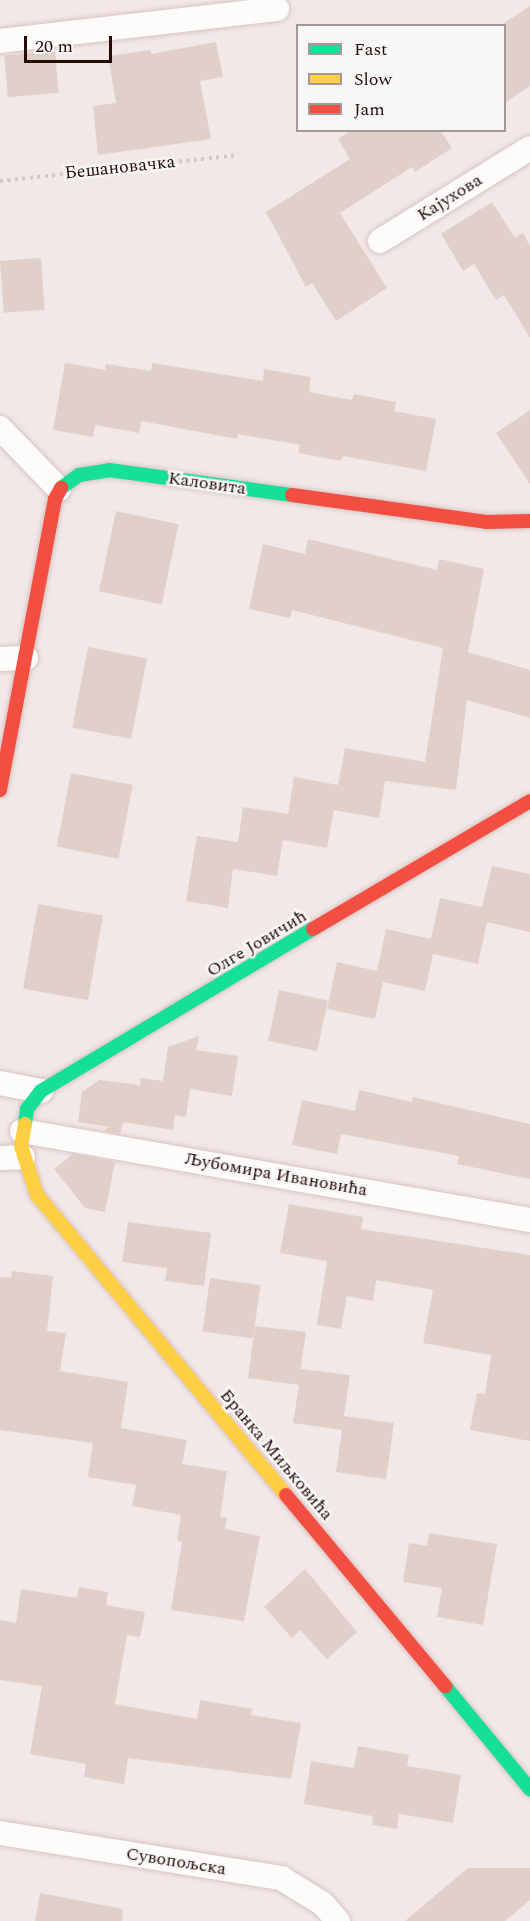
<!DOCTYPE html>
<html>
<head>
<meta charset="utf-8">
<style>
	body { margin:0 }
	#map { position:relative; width:530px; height:1921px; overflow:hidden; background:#f2e8e7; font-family:Spectral,serif }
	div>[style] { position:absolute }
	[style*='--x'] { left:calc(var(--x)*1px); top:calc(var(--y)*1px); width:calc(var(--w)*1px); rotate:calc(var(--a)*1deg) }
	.building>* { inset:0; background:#e0d0c9; transform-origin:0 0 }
	.path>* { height:4px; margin-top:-2px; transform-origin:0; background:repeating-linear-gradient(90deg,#cfcac9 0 3px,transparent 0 7.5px) }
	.roads { filter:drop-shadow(0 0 2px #d8c3c0) drop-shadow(0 0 2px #d8c3c0) }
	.street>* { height:24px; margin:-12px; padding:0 12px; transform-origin:12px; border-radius:12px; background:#fdfcfb }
	.fast>* { height:14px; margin:-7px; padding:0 7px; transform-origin:7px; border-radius:7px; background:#16e098 }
	.slow>* { height:14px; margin:-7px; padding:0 7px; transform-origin:7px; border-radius:7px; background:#ffcf43 }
	.jam>* { height:14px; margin:-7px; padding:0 7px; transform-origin:7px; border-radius:7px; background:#f24e42 }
	span { translate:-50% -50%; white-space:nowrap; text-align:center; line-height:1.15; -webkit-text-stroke:5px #f7f7f7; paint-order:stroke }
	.street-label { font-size:18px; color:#270b07 }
	.legend { position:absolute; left:296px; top:24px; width:210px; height:108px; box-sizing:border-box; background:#f7f7f7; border:2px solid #a49997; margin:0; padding:8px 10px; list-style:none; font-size:18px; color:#270b07 }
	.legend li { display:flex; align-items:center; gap:12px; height:30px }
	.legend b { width:30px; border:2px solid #a49997 }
	.scale { position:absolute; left:24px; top:36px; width:88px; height:27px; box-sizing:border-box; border:3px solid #270b07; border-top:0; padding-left:8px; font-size:18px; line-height:21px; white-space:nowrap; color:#270b07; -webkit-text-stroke:4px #f7f7f7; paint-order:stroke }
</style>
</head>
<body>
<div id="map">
	<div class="building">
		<div style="clip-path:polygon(530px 6px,530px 86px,504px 103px,504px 23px)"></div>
		<div style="clip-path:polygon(216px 42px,223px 77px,200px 81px,211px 139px,98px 155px,93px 106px,116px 103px,108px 56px,151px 50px,151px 54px)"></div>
		<div style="left:55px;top:51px;width:42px;height:51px;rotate:85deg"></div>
		<div style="clip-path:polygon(352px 130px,440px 130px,452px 148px,415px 172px,412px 167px,340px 213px,387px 288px,336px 321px,312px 283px,306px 287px,266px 212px,350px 159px,338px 139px)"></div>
		<div style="clip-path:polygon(492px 202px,515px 238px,523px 233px,530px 246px,530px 338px,504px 295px,496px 300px,474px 264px,463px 271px,441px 234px)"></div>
		<div style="left:41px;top:258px;width:52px;height:41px;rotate:86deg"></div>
		<div style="clip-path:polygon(65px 363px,105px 370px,106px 364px,151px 371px,152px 363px,263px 381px,264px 369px,311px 377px,309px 392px,352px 400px,354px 394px,396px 402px,394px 411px,436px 419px,426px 471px,343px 456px,341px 461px,298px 453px,300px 445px,238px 434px,237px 439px,141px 421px,139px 433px,95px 425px,93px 437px,53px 430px)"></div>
		<div style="clip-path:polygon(530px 410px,530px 484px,496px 433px)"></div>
		<div style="left:116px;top:511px;width:64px;height:82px;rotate:12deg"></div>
		<div style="clip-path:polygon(308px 539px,437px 570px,439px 559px,484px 569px,468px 652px,530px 670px,530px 718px,467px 700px,456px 790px,385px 781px,379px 818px,334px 810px,327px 848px,283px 840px,277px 876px,233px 869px,228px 908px,186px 901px,197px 836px,238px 842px,243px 807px,288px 814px,294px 777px,338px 785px,345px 748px,425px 762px,443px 648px,292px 610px,290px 618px,249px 609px,263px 544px,305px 554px)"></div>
		<div style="left:88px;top:647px;width:60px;height:82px;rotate:11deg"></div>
		<div style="left:71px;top:773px;width:63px;height:75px;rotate:11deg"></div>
		<div style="clip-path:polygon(492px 866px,530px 874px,530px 932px,487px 922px,478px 964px,433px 954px,425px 991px,383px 982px,375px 1019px,327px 1009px,337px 962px,377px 971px,386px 929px,431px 939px,440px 898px,482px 907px)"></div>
		<div style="left:38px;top:904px;width:66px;height:86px;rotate:10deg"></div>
		<div style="left:279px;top:990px;width:50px;height:52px;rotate:12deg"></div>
		<div style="clip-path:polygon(199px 1036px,196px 1050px,238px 1056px,232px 1096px,190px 1089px,186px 1117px,175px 1115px,173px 1130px,123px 1122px,120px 1134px,104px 1131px,109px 1127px,78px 1122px,82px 1092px,99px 1080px,140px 1085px,141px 1078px,163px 1081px,168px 1047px)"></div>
		<div style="clip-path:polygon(359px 1090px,412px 1102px,413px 1097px,530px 1124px,530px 1179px,457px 1164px,459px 1156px,341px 1134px,337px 1154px,292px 1145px,302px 1100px,355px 1111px)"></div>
		<div style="clip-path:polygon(73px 1154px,115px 1162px,105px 1212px,85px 1208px,54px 1169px)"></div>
		<div style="clip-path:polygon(289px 1204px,363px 1217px,361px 1229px,530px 1255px,530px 1441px,470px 1430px,477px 1393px,485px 1394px,491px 1355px,423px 1343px,433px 1290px,376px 1280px,373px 1301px,347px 1296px,341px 1329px,317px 1325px,327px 1261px,280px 1253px)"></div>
		<div style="clip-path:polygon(128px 1222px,211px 1233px,204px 1286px,165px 1281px,167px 1268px,122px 1262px)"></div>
		<div style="clip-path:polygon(12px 1271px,53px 1276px,47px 1331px,66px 1333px,60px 1371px,128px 1382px,121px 1428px,187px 1440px,182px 1464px,227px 1471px,220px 1517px,227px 1518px,225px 1529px,260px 1536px,244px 1621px,171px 1610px,182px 1542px,177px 1541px,181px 1515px,132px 1506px,136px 1485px,88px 1477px,93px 1443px,0 1430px,0 1277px,11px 1278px)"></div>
		<div style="left:210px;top:1278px;width:51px;height:54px;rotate:8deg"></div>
		<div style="clip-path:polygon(255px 1326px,306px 1332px,300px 1373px,301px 1369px,350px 1375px,344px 1416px,394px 1423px,386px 1479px,336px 1472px,342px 1430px,293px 1423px,299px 1385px,248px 1378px)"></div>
		<div style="clip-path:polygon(429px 1533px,497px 1544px,483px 1625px,437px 1617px,442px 1588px,403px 1582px,409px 1543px,427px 1546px)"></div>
		<div style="clip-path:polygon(305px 1569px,357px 1632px,327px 1659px,300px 1630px,292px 1638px,264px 1607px)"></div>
		<div style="clip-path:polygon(79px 1587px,108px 1592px,106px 1605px,145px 1612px,140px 1637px,127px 1635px,115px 1704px,197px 1719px,200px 1700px,252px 1709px,251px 1715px,301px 1723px,291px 1779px,128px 1758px,124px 1784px,84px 1777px,86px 1764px,30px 1754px,42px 1686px,0 1680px,0 1620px,16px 1623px,21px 1589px,77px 1598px)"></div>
		<div style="clip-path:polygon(358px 1746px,409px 1755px,407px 1766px,461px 1775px,453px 1823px,399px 1814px,397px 1829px,372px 1825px,373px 1816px,304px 1804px,311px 1761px,354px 1768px)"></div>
		<div style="clip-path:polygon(468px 1868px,530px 1868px,530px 1900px,505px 1921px,405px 1921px)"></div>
		<div style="clip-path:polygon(40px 1893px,123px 1909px,122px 1921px,35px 1921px)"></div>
	</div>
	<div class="path">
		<div style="--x:0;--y:181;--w:240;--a:-6.2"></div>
	</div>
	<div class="roads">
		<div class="street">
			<div style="--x:0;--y:41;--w:279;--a:-6.6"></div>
			<div style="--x:380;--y:241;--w:176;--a:-31.8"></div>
			<div style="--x:0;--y:428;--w:85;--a:46"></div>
			<div style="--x:0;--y:659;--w:26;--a:-2"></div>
			<div style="--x:0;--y:1083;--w:42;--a:11"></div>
			<div style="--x:22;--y:1131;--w:516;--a:9.94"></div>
			<div style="--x:0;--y:1158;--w:23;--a:-2"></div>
			<div style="--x:0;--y:1833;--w:285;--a:9.1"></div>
			<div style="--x:281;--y:1878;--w:49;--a:31.8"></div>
			<div style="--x:323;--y:1904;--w:23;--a:49"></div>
		</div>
		<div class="fast">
			<div style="--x:61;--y:488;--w:22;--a:-36"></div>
			<div style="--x:79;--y:475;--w:30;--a:-9"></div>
			<div style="--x:109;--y:470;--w:185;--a:7.8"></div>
			<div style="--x:25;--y:1124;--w:15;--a:-82"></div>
			<div style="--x:27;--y:1109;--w:23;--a:-52"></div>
			<div style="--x:41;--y:1091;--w:317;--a:-30.8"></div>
			<div style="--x:445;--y:1686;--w:134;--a:50.5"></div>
		</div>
		<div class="slow">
			<div style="--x:25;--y:1124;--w:22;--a:100"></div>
			<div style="--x:21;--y:1146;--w:52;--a:71.9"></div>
			<div style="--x:37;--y:1195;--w:390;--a:50.3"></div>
		</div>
		<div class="jam">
			<div style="--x:292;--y:495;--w:196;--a:7.9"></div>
			<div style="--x:486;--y:522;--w:44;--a:-1.3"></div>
			<div style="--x:0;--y:790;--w:296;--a:-79.3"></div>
			<div style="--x:55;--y:499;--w:13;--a:-61"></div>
			<div style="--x:313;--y:929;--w:252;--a:-30.5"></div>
			<div style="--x:286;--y:1495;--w:249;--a:50.2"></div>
		</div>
	</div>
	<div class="street-label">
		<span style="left:120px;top:168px;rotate:-6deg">Бешановачка</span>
		<span style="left:450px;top:198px;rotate:-32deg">Кајухова</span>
		<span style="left:207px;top:484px;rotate:8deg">Каловита</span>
		<span style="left:257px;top:944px;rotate:-31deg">Олге Јовичић</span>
		<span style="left:276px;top:1175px;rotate:10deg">Љубомира Ивановића</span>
		<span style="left:276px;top:1455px;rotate:50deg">Бранка Миљковића</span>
		<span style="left:176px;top:1862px;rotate:9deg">Сувопољска</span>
	</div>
	<ul class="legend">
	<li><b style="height:8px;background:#16e098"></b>Fast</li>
	<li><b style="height:8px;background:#ffcf43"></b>Slow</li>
	<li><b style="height:8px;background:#f24e42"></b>Jam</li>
	</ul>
	<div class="scale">20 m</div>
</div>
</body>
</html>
